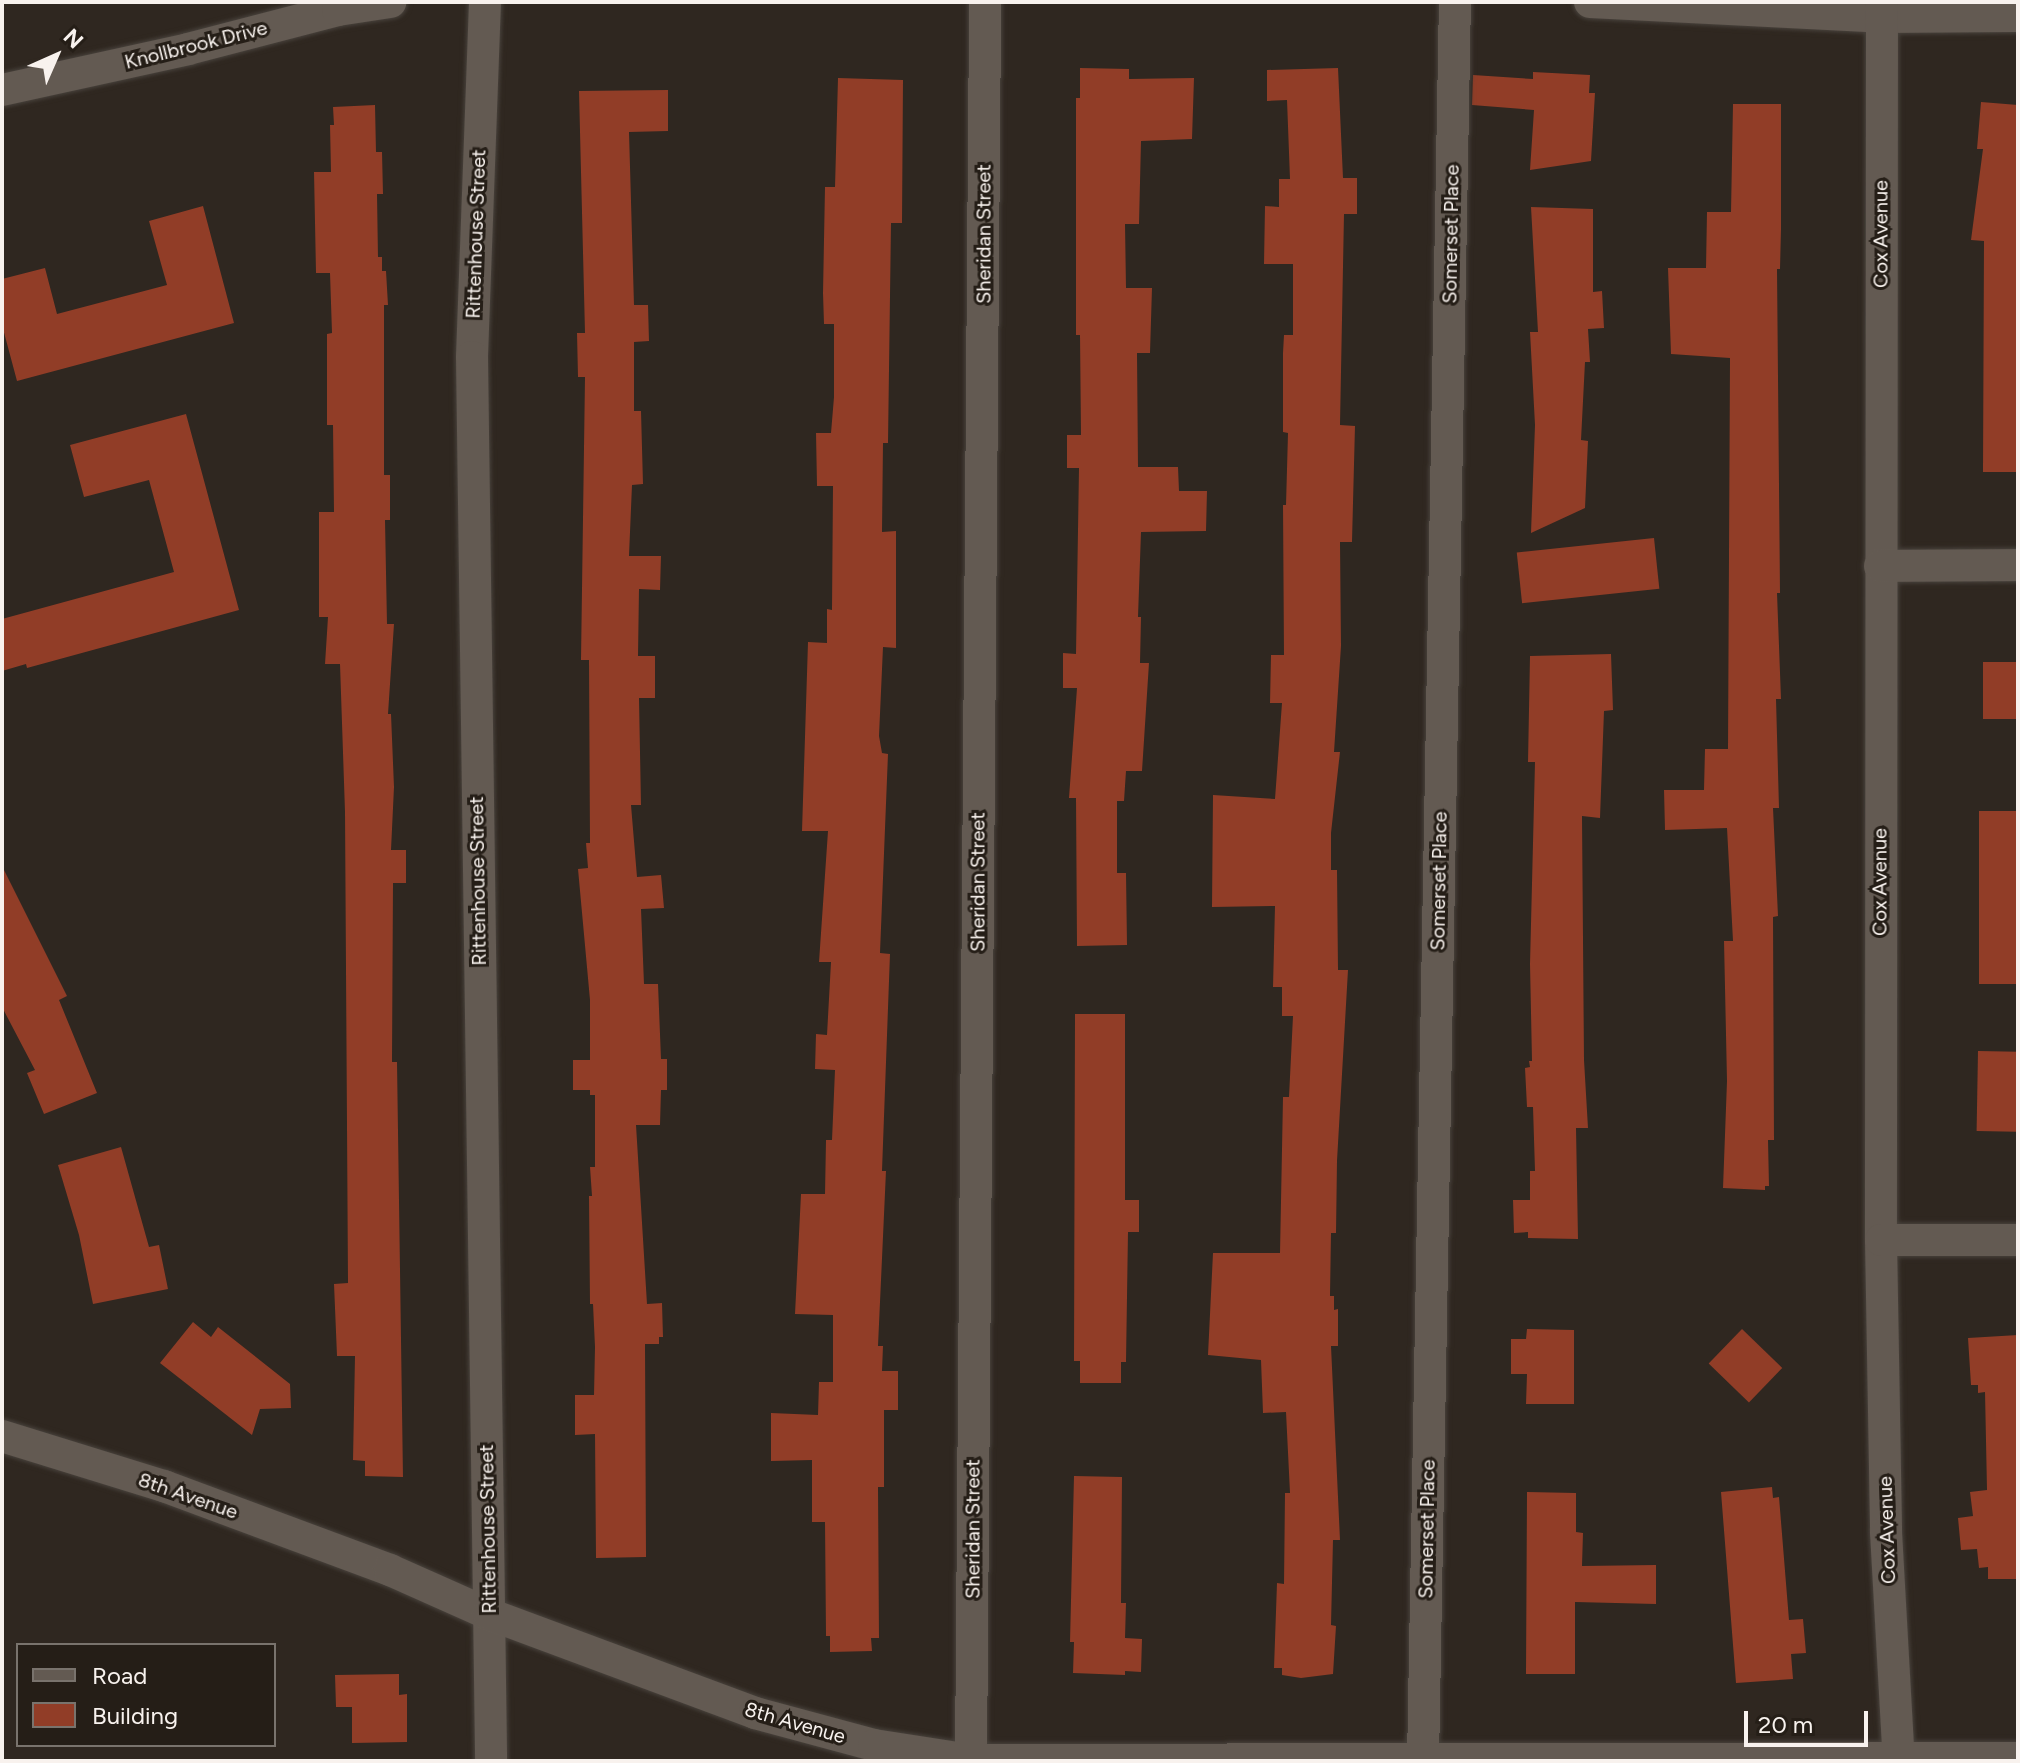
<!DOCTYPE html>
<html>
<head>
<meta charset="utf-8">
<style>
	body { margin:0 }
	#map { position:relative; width:2020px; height:1763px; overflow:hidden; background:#2f2720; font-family:Figtree,sans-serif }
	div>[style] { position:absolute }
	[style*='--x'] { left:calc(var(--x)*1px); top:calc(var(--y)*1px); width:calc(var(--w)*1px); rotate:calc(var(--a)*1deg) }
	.building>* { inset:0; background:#913d27; transform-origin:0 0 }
	.roads { filter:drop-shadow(0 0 2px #48423c) drop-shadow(0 0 2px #48423c) }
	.street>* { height:32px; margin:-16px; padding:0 16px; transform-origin:16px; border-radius:16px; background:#635a52 }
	span { translate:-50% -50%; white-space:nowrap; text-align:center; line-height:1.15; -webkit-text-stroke:6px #251e17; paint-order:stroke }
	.street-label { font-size:20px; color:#f8f2ee }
	.frame { position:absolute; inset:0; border:4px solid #f8f2ee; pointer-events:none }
	.legend { position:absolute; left:16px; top:1643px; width:260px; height:104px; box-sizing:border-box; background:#251e17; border:2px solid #79736d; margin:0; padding:10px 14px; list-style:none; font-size:24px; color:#f8f2ee }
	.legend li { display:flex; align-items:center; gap:16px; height:40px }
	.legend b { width:40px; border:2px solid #79736d }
	.north { position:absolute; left:16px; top:16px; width:80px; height:80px; -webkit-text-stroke:6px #251e17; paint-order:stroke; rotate:45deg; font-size:22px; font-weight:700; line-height:32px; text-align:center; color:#f8f2ee }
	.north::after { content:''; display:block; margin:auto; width:28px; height:36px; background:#f8f2ee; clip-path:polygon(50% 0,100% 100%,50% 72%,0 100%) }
	.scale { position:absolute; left:1744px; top:1711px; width:124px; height:36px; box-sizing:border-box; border:4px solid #f8f2ee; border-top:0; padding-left:10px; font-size:24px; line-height:28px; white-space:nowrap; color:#f8f2ee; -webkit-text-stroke:6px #251e17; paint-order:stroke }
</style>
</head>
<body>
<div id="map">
	<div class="building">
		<div style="clip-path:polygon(1080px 68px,1129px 69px,1129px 79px,1194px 78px,1192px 139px,1141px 141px,1139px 224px,1125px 224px,1126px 288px,1152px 288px,1150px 353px,1137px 353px,1138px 467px,1178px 467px,1179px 491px,1207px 491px,1206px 531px,1141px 532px,1138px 617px,1141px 617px,1140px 663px,1149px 663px,1142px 771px,1126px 771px,1124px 801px,1117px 801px,1117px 873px,1126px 873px,1127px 945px,1077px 946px,1076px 798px,1069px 798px,1077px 688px,1063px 688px,1063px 653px,1076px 654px,1079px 468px,1067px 468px,1067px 435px,1081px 435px,1080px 335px,1076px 335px,1076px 98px,1080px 98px)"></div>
		<div style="clip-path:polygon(1338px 68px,1343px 178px,1357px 178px,1357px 214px,1344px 214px,1340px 425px,1355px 426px,1352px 542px,1340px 542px,1341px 646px,1334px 752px,1340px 752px,1331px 833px,1331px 870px,1337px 870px,1338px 970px,1348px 970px,1337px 1161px,1336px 1233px,1331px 1233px,1330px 1296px,1334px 1296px,1334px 1310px,1338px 1309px,1338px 1346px,1331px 1346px,1340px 1540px,1333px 1540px,1331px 1625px,1336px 1626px,1333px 1674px,1301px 1678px,1282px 1675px,1282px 1668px,1274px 1668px,1277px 1583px,1284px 1584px,1285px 1493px,1290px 1493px,1286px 1412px,1263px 1413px,1261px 1360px,1208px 1355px,1213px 1253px,1280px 1253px,1283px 1097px,1289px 1097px,1293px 1016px,1282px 1016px,1282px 987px,1273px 987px,1275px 906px,1212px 907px,1213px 795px,1275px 799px,1282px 703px,1270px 703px,1271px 655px,1284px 655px,1283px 505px,1286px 505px,1288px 433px,1283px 432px,1283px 353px,1284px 335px,1293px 335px,1293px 264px,1264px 264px,1265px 206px,1279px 207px,1279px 179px,1290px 179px,1287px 100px,1267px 101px,1267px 70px)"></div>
		<div style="clip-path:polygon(1533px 72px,1590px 75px,1589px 93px,1595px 93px,1591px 161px,1530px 170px,1534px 110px,1472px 105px,1473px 75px,1533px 79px)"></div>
		<div style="clip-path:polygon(838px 78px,903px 80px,902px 223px,891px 223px,888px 443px,883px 443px,882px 532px,896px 531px,896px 648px,883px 647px,879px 736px,882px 753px,888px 754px,880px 953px,890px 954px,882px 1171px,886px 1171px,878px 1346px,883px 1346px,882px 1371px,898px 1371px,898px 1410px,884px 1410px,884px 1487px,878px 1487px,879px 1638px,871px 1638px,872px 1651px,830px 1652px,830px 1636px,826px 1636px,825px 1522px,812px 1522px,812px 1460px,771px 1461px,771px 1413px,818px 1415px,819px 1382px,833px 1382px,833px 1315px,795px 1314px,801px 1194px,825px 1194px,826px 1140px,832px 1140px,835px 1070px,815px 1069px,816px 1034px,827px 1035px,831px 962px,819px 962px,828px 831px,802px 831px,808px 642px,827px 643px,827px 609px,832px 610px,833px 486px,817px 486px,816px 433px,831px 433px,834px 397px,834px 324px,824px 324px,823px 293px,825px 187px,835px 187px)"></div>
		<div style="clip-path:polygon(668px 90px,668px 131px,629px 132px,634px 305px,648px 305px,649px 341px,634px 342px,634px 411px,641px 411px,643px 484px,632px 485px,629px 556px,661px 556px,660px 590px,639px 589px,638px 656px,655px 656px,655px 698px,639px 698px,641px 805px,631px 805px,637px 877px,661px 875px,664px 908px,641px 909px,644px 984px,658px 984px,661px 1059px,667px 1059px,667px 1090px,661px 1090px,660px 1125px,636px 1125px,647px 1304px,662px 1303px,663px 1337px,659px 1337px,659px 1344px,645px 1344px,646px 1557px,596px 1558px,595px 1434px,575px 1435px,575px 1395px,594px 1395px,595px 1347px,593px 1304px,590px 1304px,589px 1196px,592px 1196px,590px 1167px,595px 1167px,595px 1095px,590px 1095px,590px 1090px,573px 1090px,573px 1060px,590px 1060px,590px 1000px,578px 869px,588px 868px,586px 843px,590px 843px,589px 660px,581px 660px,585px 377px,578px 377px,577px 333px,585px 333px,579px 91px)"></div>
		<div style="clip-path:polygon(1981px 102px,2018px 105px,2018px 472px,1983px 472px,1984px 241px,1971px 240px,1983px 149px,1977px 149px)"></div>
		<div style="clip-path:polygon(1733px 104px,1781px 104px,1781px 229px,1780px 269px,1777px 269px,1780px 593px,1777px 593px,1781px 699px,1776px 699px,1779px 808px,1773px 808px,1778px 916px,1773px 917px,1774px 1140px,1768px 1140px,1769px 1186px,1765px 1186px,1765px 1190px,1723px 1188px,1727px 1081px,1724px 941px,1733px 941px,1727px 828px,1665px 830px,1664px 790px,1704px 790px,1705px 749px,1728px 749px,1730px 358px,1671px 354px,1668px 268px,1706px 268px,1707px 212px,1731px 212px)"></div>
		<div style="clip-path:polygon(375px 105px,376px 152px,382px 152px,383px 194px,377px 194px,378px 257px,382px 257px,382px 271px,386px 271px,388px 305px,384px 305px,384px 475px,390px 475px,390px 520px,385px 520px,387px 624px,394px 624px,388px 714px,391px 714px,394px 787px,391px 850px,406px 850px,406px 883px,393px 883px,392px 1062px,397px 1062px,403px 1477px,365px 1476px,365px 1461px,353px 1460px,355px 1356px,337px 1356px,334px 1284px,348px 1283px,345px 812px,340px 664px,325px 664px,328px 617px,319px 617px,319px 512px,334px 512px,333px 425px,327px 425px,327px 334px,332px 333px,330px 273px,316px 273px,314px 172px,331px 172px,330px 125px,334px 125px,333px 107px)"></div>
		<div style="clip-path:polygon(203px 206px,234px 323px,17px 381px,2px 325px,2px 279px,45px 268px,57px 314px,167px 285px,149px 221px)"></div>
		<div style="clip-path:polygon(1531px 207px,1593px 209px,1593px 292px,1602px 291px,1604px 328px,1588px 329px,1590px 362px,1585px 362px,1581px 440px,1588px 441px,1585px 508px,1531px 533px,1535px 425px,1530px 332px,1538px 332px)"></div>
		<div style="clip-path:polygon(186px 414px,239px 610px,27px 668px,26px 664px,2px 671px,2px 619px,174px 572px,149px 480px,84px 497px,70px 445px)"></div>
		<div style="left:1654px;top:538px;width:51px;height:138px;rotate:84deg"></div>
		<div style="clip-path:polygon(1611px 654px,1613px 710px,1604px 711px,1600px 818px,1582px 816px,1584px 1060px,1588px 1128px,1576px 1128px,1578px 1239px,1528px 1238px,1528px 1232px,1514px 1233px,1513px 1200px,1530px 1200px,1530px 1171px,1535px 1171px,1533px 1107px,1527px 1107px,1525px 1068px,1530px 1067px,1529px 1061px,1532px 1061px,1530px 964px,1535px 762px,1528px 762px,1530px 656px)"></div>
		<div style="left:1983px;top:662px;width:35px;height:57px"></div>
		<div style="left:2018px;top:811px;width:173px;height:39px;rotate:90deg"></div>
		<div style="clip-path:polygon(2px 866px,67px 996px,59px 1000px,97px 1093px,44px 1114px,27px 1073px,35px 1070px,2px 1007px)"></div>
		<div style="clip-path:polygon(1075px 1014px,1125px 1014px,1125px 1200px,1139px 1200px,1139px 1232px,1128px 1232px,1126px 1362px,1121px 1362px,1121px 1383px,1080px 1383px,1080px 1361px,1074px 1361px)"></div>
		<div style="left:1978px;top:1051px;width:40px;height:80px;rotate:1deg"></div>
		<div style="clip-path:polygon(121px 1147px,149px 1247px,159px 1245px,168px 1289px,93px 1304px,79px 1235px,58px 1165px)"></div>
		<div style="clip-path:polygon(193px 1322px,211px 1337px,218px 1327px,290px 1384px,291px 1408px,260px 1409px,252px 1435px,160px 1363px)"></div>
		<div style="clip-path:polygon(1527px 1329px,1574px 1330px,1574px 1404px,1526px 1404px,1527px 1374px,1511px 1374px,1511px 1339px,1526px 1339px)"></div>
		<div style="left:1742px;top:1329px;width:56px;height:48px;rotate:44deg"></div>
		<div style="clip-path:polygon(2018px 1335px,2018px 1579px,1988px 1579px,1988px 1567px,1979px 1568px,1977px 1549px,1961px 1550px,1958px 1518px,1973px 1516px,1970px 1492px,1987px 1490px,1985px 1392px,1978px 1393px,1978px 1385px,1971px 1385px,1968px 1338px)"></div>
		<div style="clip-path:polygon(1074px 1476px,1122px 1477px,1121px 1603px,1126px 1603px,1125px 1638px,1142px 1639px,1141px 1672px,1125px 1671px,1125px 1675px,1073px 1673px,1074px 1642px,1070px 1642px)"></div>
		<div style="clip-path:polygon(1772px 1487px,1773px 1498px,1779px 1497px,1789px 1620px,1803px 1619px,1806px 1653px,1791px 1654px,1793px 1679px,1736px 1683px,1721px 1492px)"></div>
		<div style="clip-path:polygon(1527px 1492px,1576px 1493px,1576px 1532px,1583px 1533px,1582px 1566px,1656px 1565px,1656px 1604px,1575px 1602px,1575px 1674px,1526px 1674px)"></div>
		<div style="clip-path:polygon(399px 1674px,399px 1695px,407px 1694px,407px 1742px,352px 1743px,352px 1707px,336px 1707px,335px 1675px)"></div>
	</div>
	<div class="roads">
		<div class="street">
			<div style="--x:485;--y:2;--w:355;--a:92.1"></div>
			<div style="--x:472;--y:357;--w:1404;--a:89.22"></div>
			<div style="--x:1590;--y:2;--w:292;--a:2.9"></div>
			<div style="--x:1882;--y:17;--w:136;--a:-0.4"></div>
			<div style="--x:1882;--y:2;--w:1238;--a:90.05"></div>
			<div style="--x:1881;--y:1240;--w:292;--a:89"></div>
			<div style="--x:1886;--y:1532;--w:229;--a:86.8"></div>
			<div style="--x:2;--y:90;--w:190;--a:-12.4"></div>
			<div style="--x:188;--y:49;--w:155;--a:-14.6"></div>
			<div style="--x:338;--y:10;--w:53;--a:-8.7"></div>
			<div style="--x:1880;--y:566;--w:138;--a:-0.4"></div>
			<div style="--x:1881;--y:1240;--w:137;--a:0"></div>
			<div style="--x:2;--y:1436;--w:170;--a:17.2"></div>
			<div style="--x:164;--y:1486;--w:241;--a:20.4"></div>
			<div style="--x:390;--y:1570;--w:108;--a:24"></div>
			<div style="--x:489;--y:1614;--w:284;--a:20.4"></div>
			<div style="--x:755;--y:1713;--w:123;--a:15.1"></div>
			<div style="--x:874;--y:1745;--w:98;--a:8.8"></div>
			<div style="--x:971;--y:1760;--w:1047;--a:-0.11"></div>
			<div style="--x:971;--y:1761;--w:1759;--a:-89.54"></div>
			<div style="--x:1423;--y:1761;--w:1759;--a:-88.96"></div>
		</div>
	</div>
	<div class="street-label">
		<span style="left:196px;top:45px;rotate:-14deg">Knollbrook Drive</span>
		<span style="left:476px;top:234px;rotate:-88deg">Rittenhouse Street</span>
		<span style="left:984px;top:234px;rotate:-90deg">Sheridan Street</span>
		<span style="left:1451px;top:234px;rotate:-89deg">Somerset Place</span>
		<span style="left:1881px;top:234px;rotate:-90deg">Cox Avenue</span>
		<span style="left:478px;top:881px;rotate:-91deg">Rittenhouse Street</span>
		<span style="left:1439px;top:881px;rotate:-89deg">Somerset Place</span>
		<span style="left:978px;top:882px;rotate:-90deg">Sheridan Street</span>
		<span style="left:1880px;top:882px;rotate:-90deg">Cox Avenue</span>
		<span style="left:188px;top:1496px;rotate:19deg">8th Avenue</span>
		<span style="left:488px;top:1529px;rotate:-91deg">Rittenhouse Street</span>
		<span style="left:973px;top:1529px;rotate:-90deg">Sheridan Street</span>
		<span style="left:1427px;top:1529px;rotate:-89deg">Somerset Place</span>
		<span style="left:1887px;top:1530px;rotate:-92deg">Cox Avenue</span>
		<span style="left:795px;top:1723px;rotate:16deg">8th Avenue</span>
	</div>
	<div class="frame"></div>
	<ul class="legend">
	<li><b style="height:10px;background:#635a52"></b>Road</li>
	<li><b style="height:22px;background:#913d27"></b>Building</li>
	</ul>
	<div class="north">N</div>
	<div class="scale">20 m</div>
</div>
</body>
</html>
